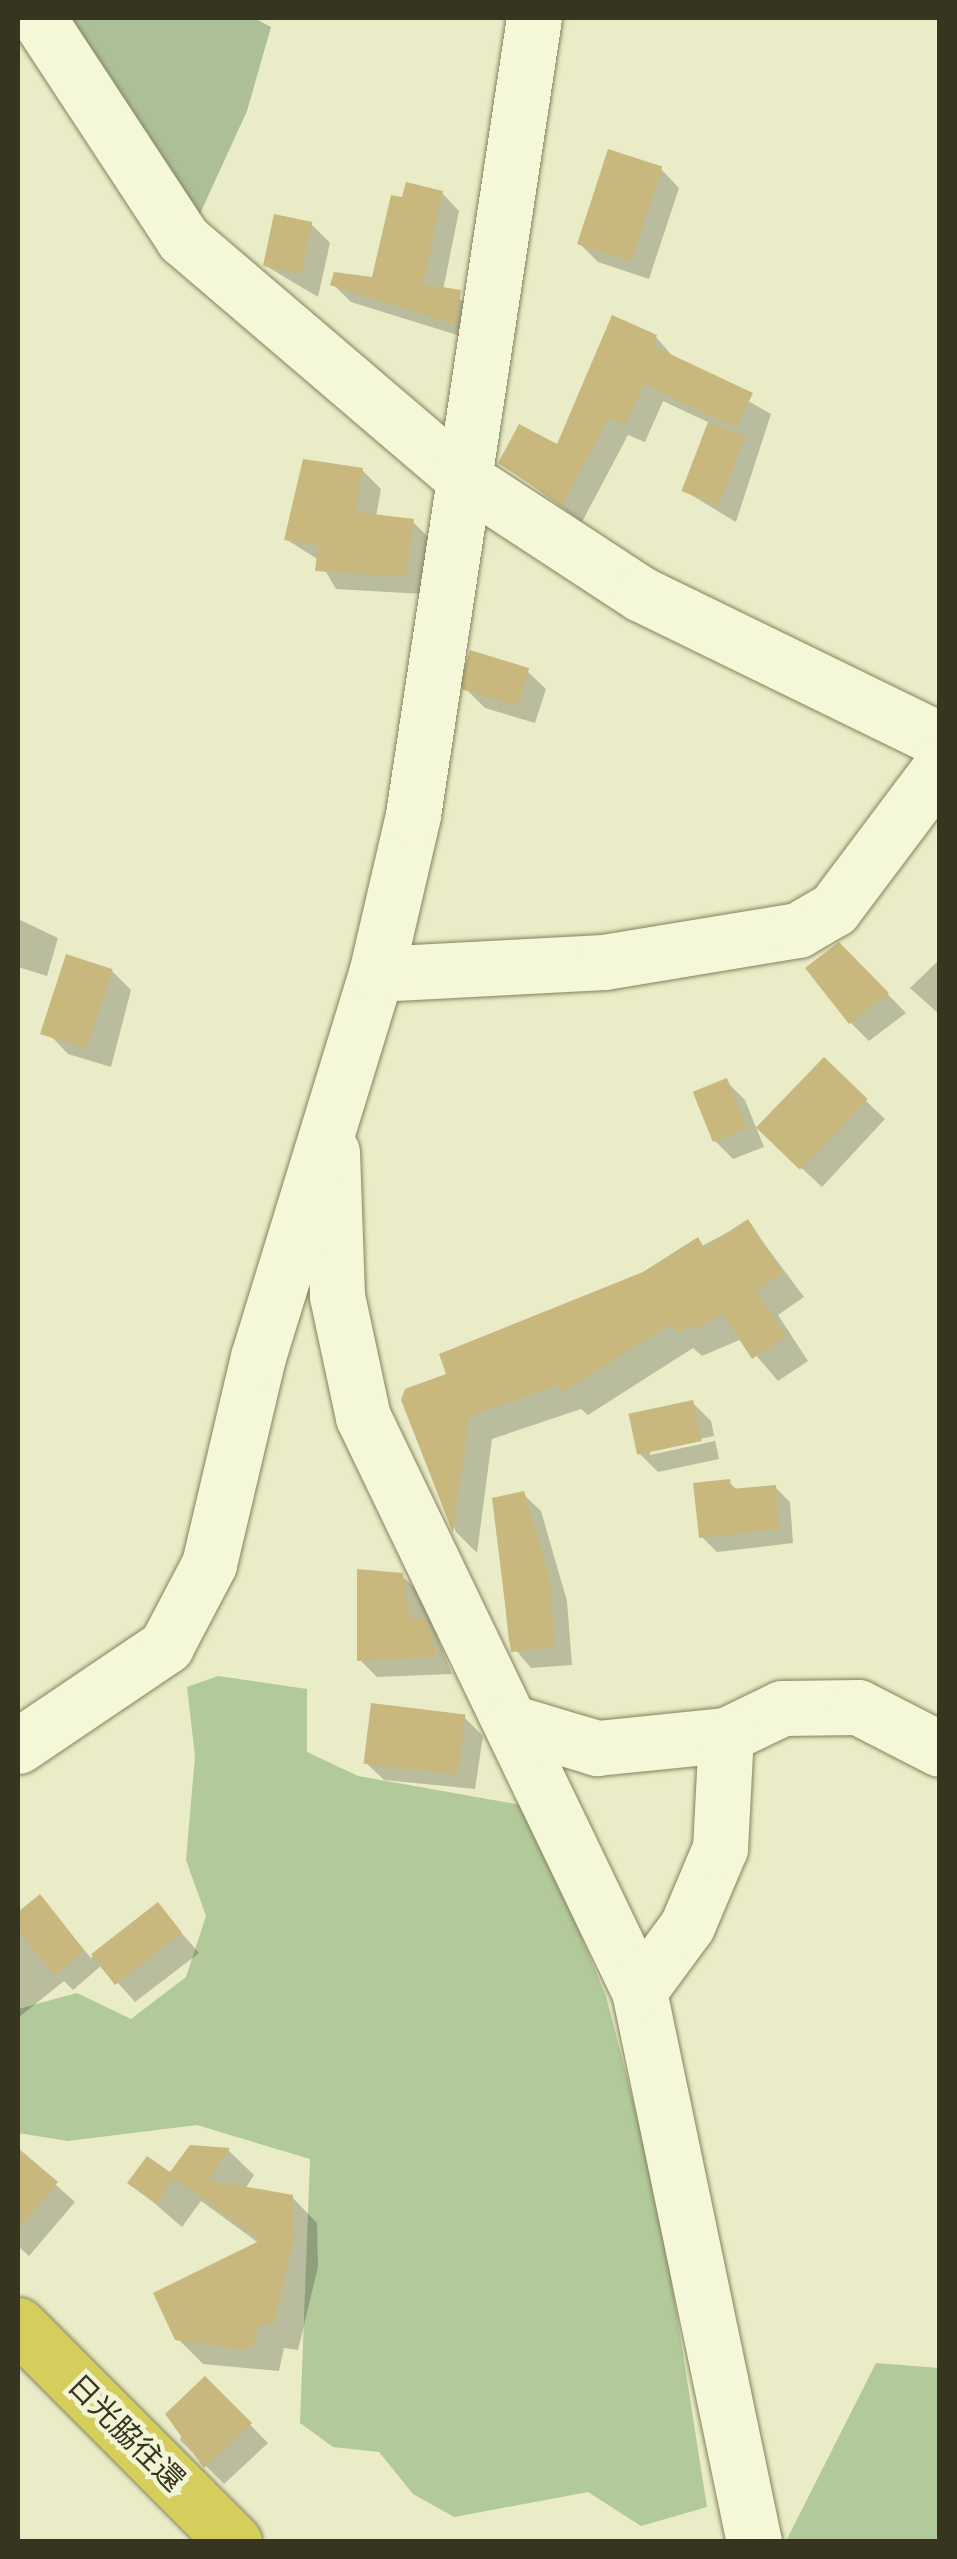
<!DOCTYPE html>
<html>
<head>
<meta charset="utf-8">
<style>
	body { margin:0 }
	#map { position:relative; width:957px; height:2559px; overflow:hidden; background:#e9ecc6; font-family:Georgia,"Noto Sans JP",serif }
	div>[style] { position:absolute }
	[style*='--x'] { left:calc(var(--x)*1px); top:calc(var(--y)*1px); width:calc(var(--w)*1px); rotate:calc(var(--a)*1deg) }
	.green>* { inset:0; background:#b2c99a }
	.cemetery>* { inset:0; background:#acbf99 }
	.shadow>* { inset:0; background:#0003 }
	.building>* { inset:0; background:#c8b87e; transform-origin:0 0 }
	.roads { filter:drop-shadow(0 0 2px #86825d) drop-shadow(0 0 2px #86825d) }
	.minor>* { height:55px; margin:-27.5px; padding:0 27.5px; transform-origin:27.5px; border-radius:27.5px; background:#f5f7d9 }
	.highway>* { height:55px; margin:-27.5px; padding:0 27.5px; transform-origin:27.5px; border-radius:27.5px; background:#d6ce5c }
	span { translate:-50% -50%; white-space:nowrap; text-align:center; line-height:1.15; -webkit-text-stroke:9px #f1f4d5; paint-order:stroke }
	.street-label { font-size:30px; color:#373420 }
	.frame { position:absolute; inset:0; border:20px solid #373420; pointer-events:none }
</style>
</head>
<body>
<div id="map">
	<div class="green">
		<div style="clip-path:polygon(218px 1676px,307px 1689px,307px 1752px,358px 1776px,527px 1806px,606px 1996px,659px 2201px,707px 2507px,641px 2526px,588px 2492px,454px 2517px,413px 2494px,379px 2452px,333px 2447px,300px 2423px,310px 2159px,197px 2125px,68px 2141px,18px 2133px,18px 2009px,77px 1993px,131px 2019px,186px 1977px,206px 1916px,186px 1860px,195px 1756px,187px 1687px)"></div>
		<div style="clip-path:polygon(876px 2363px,939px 2368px,939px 2541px,786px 2541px)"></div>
	</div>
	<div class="cemetery">
		<div style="clip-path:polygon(66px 18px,254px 18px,271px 27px,247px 111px,199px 216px,147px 154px,112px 79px)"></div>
	</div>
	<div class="shadow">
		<div style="clip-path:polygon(661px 169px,679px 188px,649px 279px,598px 262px,579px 243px)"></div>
		<div style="clip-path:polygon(442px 193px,459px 211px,443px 290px,478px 310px,473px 340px,351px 302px,333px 284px,374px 280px)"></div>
		<div style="clip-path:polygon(311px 224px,330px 243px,318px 297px,266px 266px)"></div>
		<div style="clip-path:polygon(656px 337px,674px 358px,771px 414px,736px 522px,683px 490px,710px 423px,663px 401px,645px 442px,628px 435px,582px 522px,501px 463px,558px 447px)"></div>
		<div style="clip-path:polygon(362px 470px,381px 489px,376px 517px,413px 522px,432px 541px,424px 594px,336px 589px,319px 560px,287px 540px)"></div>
		<div style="clip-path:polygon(527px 671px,546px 689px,535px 723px,485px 708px,466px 689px)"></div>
		<div style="clip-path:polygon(18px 919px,58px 938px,47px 976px,18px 967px)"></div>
		<div style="clip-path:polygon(840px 945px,906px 1013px,869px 1041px,851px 1023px)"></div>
		<div style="clip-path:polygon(940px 959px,940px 1015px,910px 988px)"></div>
		<div style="clip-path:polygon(112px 971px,131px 990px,111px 1067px,68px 1054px,50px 1035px)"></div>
		<div style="clip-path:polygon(726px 1081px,745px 1100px,764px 1147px,733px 1159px,714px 1140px)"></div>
		<div style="clip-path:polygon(866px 1101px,885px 1119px,822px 1187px,779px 1147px)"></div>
		<div style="clip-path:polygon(748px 1222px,804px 1297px,778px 1315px,808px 1361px,778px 1381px,742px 1339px,702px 1356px,693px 1348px,588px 1415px,581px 1409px,492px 1439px,477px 1553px,456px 1532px,404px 1400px)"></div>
		<div style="clip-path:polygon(evenodd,693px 1403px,711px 1421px,719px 1459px,658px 1472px,640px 1454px,693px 1403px,714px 1436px,715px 1441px,650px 1455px,650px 1449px,714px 1436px)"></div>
		<div style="clip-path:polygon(729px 1482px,738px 1491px,775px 1487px,790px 1502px,793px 1543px,717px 1552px,702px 1537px)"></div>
		<div style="clip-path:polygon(523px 1494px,541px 1511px,567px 1601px,572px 1665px,531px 1668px,509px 1642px,495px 1500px)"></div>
		<div style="clip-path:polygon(402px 1576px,420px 1593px,452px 1674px,377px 1677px,360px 1660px)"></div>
		<div style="clip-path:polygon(464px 1717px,483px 1736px,475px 1789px,384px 1780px,365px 1762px)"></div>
		<div style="clip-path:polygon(40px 1897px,91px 1958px,158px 1906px,199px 1953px,135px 2002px,102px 1965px,73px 1990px,64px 1981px,18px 2018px,18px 1913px)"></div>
		<div style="clip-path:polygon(191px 2147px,229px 2151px,254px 2175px,245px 2189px,292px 2197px,317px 2223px,318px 2267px,298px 2350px,284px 2348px,279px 2371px,203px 2364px,177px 2338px,260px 2244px,201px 2201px,182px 2227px,131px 2183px,171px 2175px)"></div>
		<div style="clip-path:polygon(20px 2153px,75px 2202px,29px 2256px,18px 2246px)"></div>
		<div style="clip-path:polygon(205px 2379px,268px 2443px,224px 2484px,180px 2440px)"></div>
	</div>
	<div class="building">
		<div style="left:608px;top:149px;width:57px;height:100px;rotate:18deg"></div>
		<div style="clip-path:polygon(406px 182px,443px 191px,423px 284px,461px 290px,456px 325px,330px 285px,334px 272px,372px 277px,391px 195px,402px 197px)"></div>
		<div style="left:274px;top:214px;width:39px;height:53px;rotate:12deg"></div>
		<div style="clip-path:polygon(612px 315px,657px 335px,653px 346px,753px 393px,736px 428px,644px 384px,626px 425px,609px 418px,562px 505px,498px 463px,519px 424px,557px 444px)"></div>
		<div style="left:708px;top:422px;width:40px;height:74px;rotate:21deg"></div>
		<div style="clip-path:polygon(303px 459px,363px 468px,356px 512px,414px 519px,406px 577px,315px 571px,318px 546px,284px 540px)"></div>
		<div style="left:470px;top:650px;width:62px;height:40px;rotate:17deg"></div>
		<div style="clip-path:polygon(839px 942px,889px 993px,849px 1024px,805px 968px)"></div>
		<div style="left:66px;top:954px;width:49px;height:84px;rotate:18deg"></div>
		<div style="left:824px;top:1057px;width:61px;height:98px;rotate:44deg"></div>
		<div style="left:727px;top:1078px;width:54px;height:37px;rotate:68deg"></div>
		<div style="clip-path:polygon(748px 1219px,783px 1273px,756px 1291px,787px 1336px,752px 1359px,722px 1313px,696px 1331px,692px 1324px,677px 1334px,670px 1324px,562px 1393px,559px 1385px,469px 1416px,453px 1533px,401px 1400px,405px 1389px,446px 1374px,439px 1354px,643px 1272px,698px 1237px,704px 1248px)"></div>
		<div style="left:693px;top:1400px;width:42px;height:66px;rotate:78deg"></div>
		<div style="clip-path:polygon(730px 1479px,731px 1489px,776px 1485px,779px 1529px,699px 1538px,693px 1483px)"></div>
		<div style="clip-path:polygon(524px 1491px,550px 1581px,555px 1648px,511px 1652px,492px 1498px)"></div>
		<div style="clip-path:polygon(357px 1569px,403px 1573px,410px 1618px,426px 1620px,437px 1657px,357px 1661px)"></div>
		<div style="left:371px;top:1703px;width:95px;height:61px;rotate:7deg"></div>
		<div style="clip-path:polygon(40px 1894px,84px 1950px,54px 1976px,18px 1929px,18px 1912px)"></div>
		<div style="left:158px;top:1902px;width:39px;height:85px;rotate:52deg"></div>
		<div style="clip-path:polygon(190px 2145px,230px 2148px,208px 2180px,293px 2195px,294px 2240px,273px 2326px,259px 2324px,254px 2346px,242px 2350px,175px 2340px,153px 2293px,261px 2240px,174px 2178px,156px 2204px,127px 2183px,147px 2156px,170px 2172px)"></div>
		<div style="clip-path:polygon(18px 2148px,58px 2182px,18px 2230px)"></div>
		<div style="clip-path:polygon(205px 2376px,252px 2423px,204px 2468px,165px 2414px)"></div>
	</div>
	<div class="roads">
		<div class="minor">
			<div style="--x:38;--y:18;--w:264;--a:56.7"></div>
			<div style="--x:183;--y:239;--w:363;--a:40.5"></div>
			<div style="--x:459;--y:475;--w:217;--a:33.2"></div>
			<div style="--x:641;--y:594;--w:333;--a:26"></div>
			<div style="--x:376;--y:974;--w:228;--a:-3"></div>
			<div style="--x:604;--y:962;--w:197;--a:-9.4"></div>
			<div style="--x:798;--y:930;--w:42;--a:-30.3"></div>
			<div style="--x:834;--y:909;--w:176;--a:-53.1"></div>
			<div style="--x:332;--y:1152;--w:144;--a:88"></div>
			<div style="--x:337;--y:1296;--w:124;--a:77.9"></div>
			<div style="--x:363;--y:1417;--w:637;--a:64.32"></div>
			<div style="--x:639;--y:1991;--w:563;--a:78.21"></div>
			<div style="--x:514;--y:1723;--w:87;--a:16.8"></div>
			<div style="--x:597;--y:1748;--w:130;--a:-5.8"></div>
			<div style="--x:726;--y:1735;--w:62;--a:-25.7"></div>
			<div style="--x:782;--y:1708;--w:76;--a:-0.8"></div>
			<div style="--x:858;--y:1707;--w:92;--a:27.1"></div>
			<div style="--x:18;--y:1746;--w:179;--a:-34"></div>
			<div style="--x:166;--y:1646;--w:93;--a:-62.3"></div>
			<div style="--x:209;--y:1564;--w:213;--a:-76.7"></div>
			<div style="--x:258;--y:1357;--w:401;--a:-72.9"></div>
			<div style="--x:376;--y:974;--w:163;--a:-76.9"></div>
			<div style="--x:413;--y:815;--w:806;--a:-81.37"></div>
			<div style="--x:639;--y:1991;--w:81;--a:-53.6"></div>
			<div style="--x:687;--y:1926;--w:85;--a:-67.1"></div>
			<div style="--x:720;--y:1848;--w:113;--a:-87"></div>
		</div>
		<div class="highway">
			<div style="--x:18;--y:2325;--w:306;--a:45.1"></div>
		</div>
	</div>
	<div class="street-label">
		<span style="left:128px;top:2431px;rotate:45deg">日光脇往還</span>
	</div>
	<div class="frame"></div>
</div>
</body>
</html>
